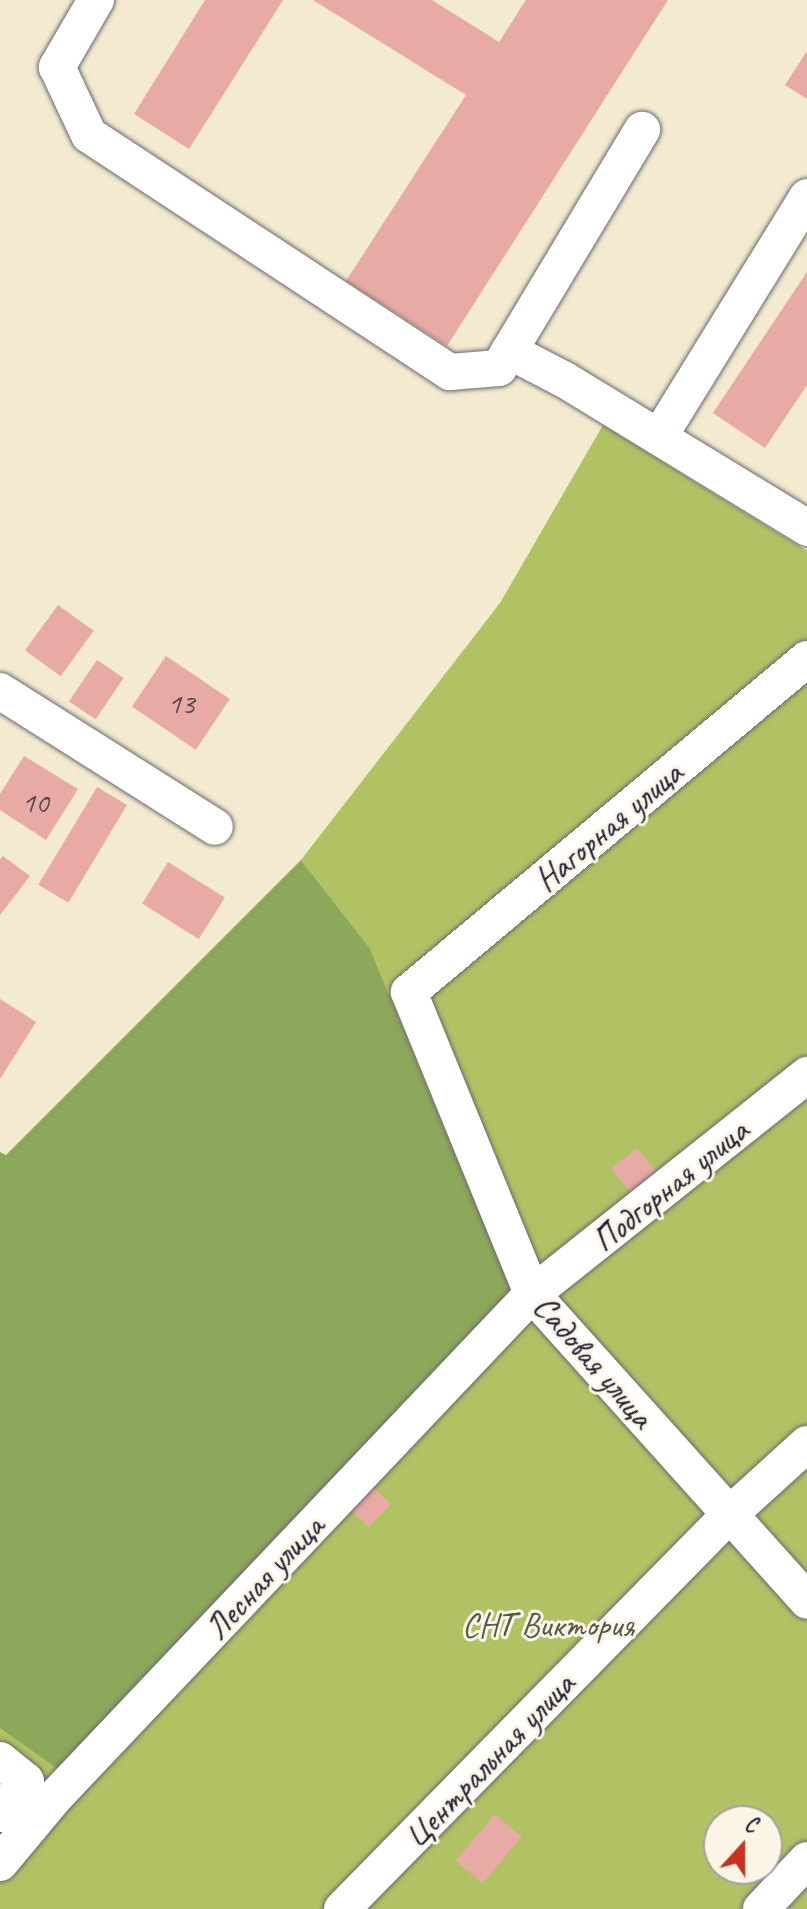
<!DOCTYPE html>
<html>
<head>
<meta charset="utf-8">
<style>
	body { margin:0 }
	#map { position:relative; width:807px; height:1909px; overflow:hidden; background:#f3eacf; font-family:Caveat,sans-serif }
	div>[style] { position:absolute }
	[style*='--x'] { left:calc(var(--x)*1px); top:calc(var(--y)*1px); width:calc(var(--w)*1px); rotate:calc(var(--a)*1deg) }
	.green>* { inset:0; background:#b1c265 }
	.forest>* { inset:0; background:#8ca85a }
	.building>* { inset:0; background:#e7aaa5; transform-origin:0 0 }
	.roads { filter:drop-shadow(0 0 2px #6b686f) drop-shadow(0 0 2px #6b686f) }
	.minor>* { height:36px; margin:-18px; padding:0 18px; transform-origin:18px; border-radius:18px; background:#fff }
	span { translate:-50% -50%; white-space:nowrap; text-align:center; line-height:1.15; -webkit-text-stroke:6px #fcf5e5; paint-order:stroke }
	.number-label { font-size:30px; color:#534456 }
	.number-label span { -webkit-text-stroke-width:0 }
	.street-label { font-size:34px; color:#22223b }
	.park-label { font-size:34px; color:#545a4a }
	.north { position:absolute; left:703px; top:1805px; width:80px; height:80px; box-sizing:border-box; background:#fcf5e5; border:2px solid #a5a1a1; border-radius:50%; rotate:21deg; font-size:22px; font-weight:700; line-height:32px; text-align:center; color:#22223b }
	.north::after { content:''; display:block; margin:auto; width:28px; height:36px; background:#c8321e; clip-path:polygon(50% 0,100% 100%,50% 72%,0 100%) }
</style>
</head>
<body>
<div id="map">
	<div class="green">
		<div style="clip-path:polygon(evenodd,603px 425px,807px 551px,807px 1909px,0 1909px,0 1662px,369px 947px,301px 860px,500px 603px,603px 425px,719px 1821px,767px 1821px,767px 1869px,719px 1869px,719px 1821px)"></div>
	</div>
	<div class="forest">
		<div style="clip-path:polygon(301px 860px,369px 947px,511px 1290px,58px 1769px,0 1728px,0 1152px,6px 1155px)"></div>
	</div>
	<div class="building">
		<div style="clip-path:polygon(205px 0,283px 0,189px 149px,134px 114px)"></div>
		<div style="clip-path:polygon(313px 0,432px 0,499px 42px,526px 0,668px 0,447px 346px,346px 281px,466px 95px)"></div>
		<div style="clip-path:polygon(807px 51px,807px 99px,785px 85px)"></div>
		<div style="clip-path:polygon(807px 272px,807px 385px,765px 448px,713px 413px)"></div>
		<div style="left:58px;top:605px;width:44px;height:56px;rotate:36deg"></div>
		<div style="left:166px;top:656px;width:77px;height:61px;rotate:34deg"></div>
		<div style="left:97px;top:660px;width:32px;height:50px;rotate:34deg"></div>
		<div style="clip-path:polygon(24px 756px,78px 789px,46px 840px,0 810px,0 794px)"></div>
		<div style="left:97px;top:787px;width:35px;height:114px;rotate:31deg"></div>
		<div style="clip-path:polygon(3px 856px,30px 876px,0 915px,0 859px)"></div>
		<div style="left:168px;top:862px;width:67px;height:49px;rotate:32deg"></div>
		<div style="clip-path:polygon(0 999px,36px 1022px,0 1079px)"></div>
		<div style="left:637px;top:1148px;width:36px;height:33px;rotate:51deg"></div>
		<div style="left:370px;top:1484px;width:29px;height:32px;rotate:44deg"></div>
		<div style="left:495px;top:1814px;width:35px;height:61px;rotate:40deg"></div>
	</div>
	<div class="roads">
		<div class="minor">
			<div style="--x:96;--y:0;--w:78;--a:120.2"></div>
			<div style="--x:57;--y:67;--w:75;--a:64.8"></div>
			<div style="--x:89;--y:135;--w:432;--a:33.3"></div>
			<div style="--x:450;--y:372;--w:49;--a:-4.7"></div>
			<div style="--x:499;--y:368;--w:278;--a:-59"></div>
			<div style="--x:509;--y:351;--w:63;--a:27.4"></div>
			<div style="--x:565;--y:380;--w:284;--a:31.4"></div>
			<div style="--x:659;--y:437;--w:282;--a:-58.3"></div>
			<div style="--x:807;--y:659;--w:519;--a:140.08"></div>
			<div style="--x:409;--y:992;--w:326;--a:67.8"></div>
			<div style="--x:532;--y:1294;--w:412;--a:48.1"></div>
			<div style="--x:0;--y:691;--w:254;--a:32.3"></div>
			<div style="--x:0;--y:1760;--w:33;--a:39"></div>
			<div style="--x:26;--y:1781;--w:42;--a:128.2"></div>
			<div style="--x:0;--y:1863;--w:86;--a:-50.2"></div>
			<div style="--x:55;--y:1797;--w:693;--a:-46.52"></div>
			<div style="--x:532;--y:1294;--w:352;--a:-38.5"></div>
			<div style="--x:342;--y:1909;--w:554;--a:-45.51"></div>
			<div style="--x:730;--y:1514;--w:104;--a:-42.3"></div>
			<div style="--x:761;--y:1909;--w:67;--a:-46.8"></div>
		</div>
	</div>
	<div class="number-label">
		<span style="left:181px;top:703px">13</span>
		<span style="left:35px;top:802px">10</span>
	</div>
	<div class="street-label">
		<span style="left:608px;top:826px;rotate:-40deg">Нагорная улица</span>
		<span style="left:670px;top:1185px;rotate:-39deg">Подгорная улица</span>
		<span style="left:594px;top:1361px;rotate:49deg">Садовая улица</span>
		<span style="left:264px;top:1577px;rotate:-47deg">Лесная улица</span>
		<span style="left:489px;top:1760px;rotate:-46deg">Центральная улица</span>
	</div>
	<div class="park-label">
		<span style="left:548px;top:1625px">СНТ Виктория</span>
	</div>
	<div class="north">С</div>
</div>
</body>
</html>
